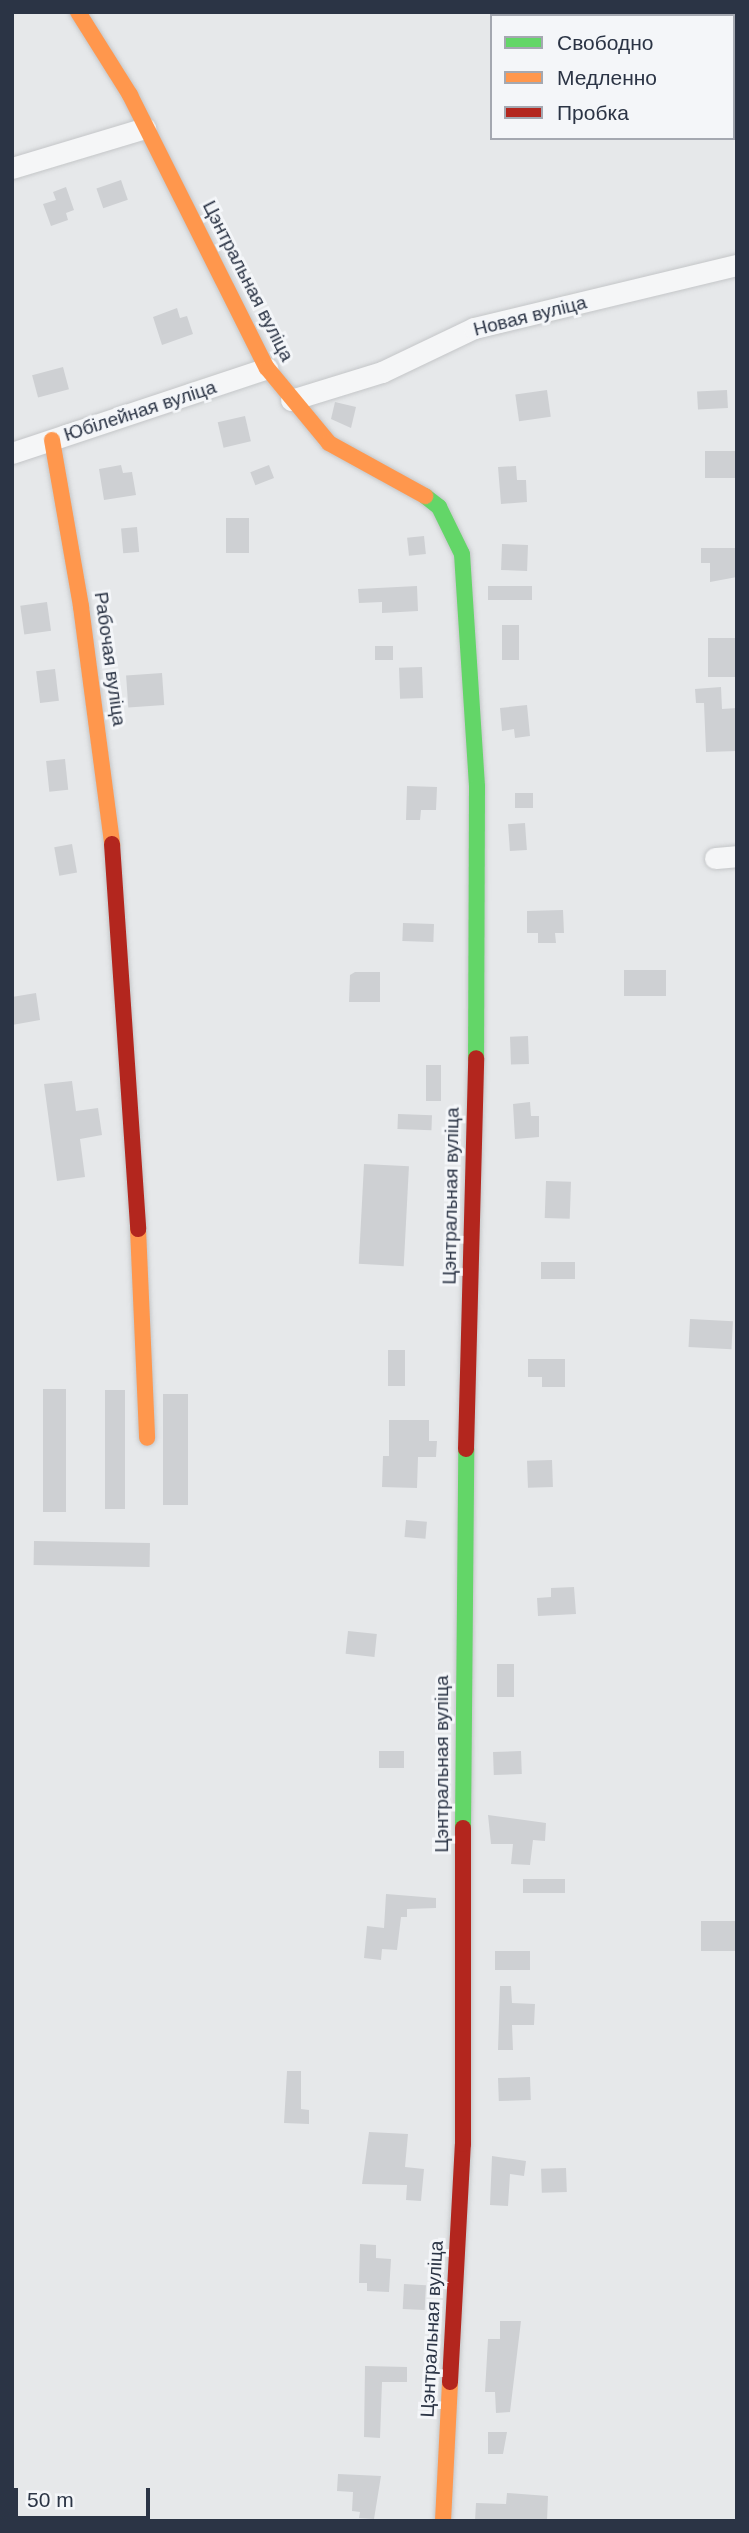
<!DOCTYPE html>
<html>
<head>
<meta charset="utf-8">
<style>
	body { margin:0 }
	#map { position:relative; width:749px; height:2533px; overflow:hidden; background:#e6e8ea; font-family:Helvetica,sans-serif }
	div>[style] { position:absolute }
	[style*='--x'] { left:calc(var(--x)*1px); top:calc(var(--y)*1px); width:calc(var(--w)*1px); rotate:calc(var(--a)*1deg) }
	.building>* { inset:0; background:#ced0d3; transform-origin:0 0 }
	.roads { filter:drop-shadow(0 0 2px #c4c6c8) drop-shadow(0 0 2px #c4c6c8) }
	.street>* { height:21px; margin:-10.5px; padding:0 10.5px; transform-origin:10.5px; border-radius:10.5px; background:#f5f6f7 }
	.fast>* { height:16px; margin:-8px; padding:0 8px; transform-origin:8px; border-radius:8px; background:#63d668 }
	.slow>* { height:16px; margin:-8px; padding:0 8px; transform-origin:8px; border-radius:8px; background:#ff974d }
	.jam>* { height:16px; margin:-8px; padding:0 8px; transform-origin:8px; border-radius:8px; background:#b3261e }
	span { translate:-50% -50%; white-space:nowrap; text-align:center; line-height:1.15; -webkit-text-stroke:6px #f4f6f9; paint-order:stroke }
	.street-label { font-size:19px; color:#2b3445 }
	.frame { position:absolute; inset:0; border:14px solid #2b3445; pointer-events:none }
	.legend { position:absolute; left:490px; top:14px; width:245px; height:126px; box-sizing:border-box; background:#f4f6f9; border:2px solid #a4a8b1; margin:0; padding:9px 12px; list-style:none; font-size:21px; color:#2b3445 }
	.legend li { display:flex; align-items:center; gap:14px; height:35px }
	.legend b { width:35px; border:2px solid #a4a8b1 }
	.scale { position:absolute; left:14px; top:2488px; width:136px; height:32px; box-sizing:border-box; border:4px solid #2b3445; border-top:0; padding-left:9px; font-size:21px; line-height:24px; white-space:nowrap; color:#2b3445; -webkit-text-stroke:5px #f4f6f9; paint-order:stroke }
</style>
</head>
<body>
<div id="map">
	<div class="building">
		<div style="left:121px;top:180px;width:21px;height:26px;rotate:71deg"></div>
		<div style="clip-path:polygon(66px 187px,74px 210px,66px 213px,68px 220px,51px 226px,43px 204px,56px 200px,53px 192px)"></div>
		<div style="clip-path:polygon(177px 308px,180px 318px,187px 316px,193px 334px,162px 345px,153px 317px)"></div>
		<div style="left:63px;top:367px;width:23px;height:32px;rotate:75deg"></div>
		<div style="left:547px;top:390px;width:27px;height:32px;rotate:82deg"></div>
		<div style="left:727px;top:390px;width:18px;height:30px;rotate:87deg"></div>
		<div style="clip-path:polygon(335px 402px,356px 407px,351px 428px,331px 419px)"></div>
		<div style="left:245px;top:416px;width:26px;height:28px;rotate:77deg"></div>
		<div style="left:737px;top:451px;width:27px;height:32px;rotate:90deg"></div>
		<div style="clip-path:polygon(121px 465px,123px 473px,132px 472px,136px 495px,104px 500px,99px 469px)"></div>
		<div style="left:269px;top:465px;width:14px;height:20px;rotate:69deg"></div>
		<div style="clip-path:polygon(516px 466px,517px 480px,526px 480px,527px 502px,501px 504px,498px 467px)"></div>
		<div style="left:226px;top:518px;width:23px;height:35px"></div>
		<div style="left:137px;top:527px;width:25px;height:16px;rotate:85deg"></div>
		<div style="left:424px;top:536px;width:18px;height:17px;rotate:84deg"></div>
		<div style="left:502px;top:544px;width:26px;height:26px;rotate:2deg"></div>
		<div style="clip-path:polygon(701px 548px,737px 548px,737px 577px,710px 582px,710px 563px,701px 563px)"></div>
		<div style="clip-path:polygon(417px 586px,418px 611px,382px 613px,382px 602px,359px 603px,358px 589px)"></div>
		<div style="left:488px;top:586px;width:44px;height:14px"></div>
		<div style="left:47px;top:602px;width:29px;height:27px;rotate:82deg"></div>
		<div style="left:502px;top:625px;width:17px;height:35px"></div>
		<div style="left:737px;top:638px;width:39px;height:29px;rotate:90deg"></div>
		<div style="left:375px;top:646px;width:18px;height:14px"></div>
		<div style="left:422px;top:667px;width:31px;height:23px;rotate:88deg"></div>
		<div style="left:55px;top:669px;width:32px;height:19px;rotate:83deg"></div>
		<div style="left:162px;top:673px;width:32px;height:36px;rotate:86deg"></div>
		<div style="clip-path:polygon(721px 687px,722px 709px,737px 708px,737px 751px,706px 752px,704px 703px,696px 703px,695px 689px)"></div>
		<div style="clip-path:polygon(527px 705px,530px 736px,515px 738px,514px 729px,502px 731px,500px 708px)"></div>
		<div style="left:65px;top:759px;width:31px;height:19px;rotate:84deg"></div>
		<div style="clip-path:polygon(407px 786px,437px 787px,436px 810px,421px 810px,420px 820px,406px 820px)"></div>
		<div style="left:515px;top:793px;width:18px;height:15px"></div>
		<div style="left:525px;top:823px;width:27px;height:17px;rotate:86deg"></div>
		<div style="left:72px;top:844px;width:29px;height:18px;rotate:80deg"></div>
		<div style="clip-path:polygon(563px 910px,564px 933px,555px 933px,556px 943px,538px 943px,538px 933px,527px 933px,527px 911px)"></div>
		<div style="left:403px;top:923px;width:31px;height:18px;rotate:2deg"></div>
		<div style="left:624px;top:970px;width:42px;height:26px"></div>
		<div style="clip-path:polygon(355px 972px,380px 972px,380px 1002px,349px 1002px,350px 975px)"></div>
		<div style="clip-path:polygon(36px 993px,40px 1020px,12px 1025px,12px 997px)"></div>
		<div style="left:528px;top:1036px;width:28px;height:18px;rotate:88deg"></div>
		<div style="left:426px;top:1065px;width:15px;height:36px"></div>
		<div style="clip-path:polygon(72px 1081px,76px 1111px,98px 1108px,102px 1135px,80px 1139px,85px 1177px,57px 1181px,44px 1084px)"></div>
		<div style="clip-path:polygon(530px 1102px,531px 1116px,539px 1116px,539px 1137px,515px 1139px,513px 1104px)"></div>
		<div style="left:398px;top:1114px;width:34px;height:15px;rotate:2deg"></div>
		<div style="left:364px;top:1164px;width:45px;height:100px;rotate:3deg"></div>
		<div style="left:546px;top:1181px;width:25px;height:37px;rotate:2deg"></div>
		<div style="left:575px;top:1262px;width:17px;height:34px;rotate:90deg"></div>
		<div style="left:690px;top:1319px;width:43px;height:28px;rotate:3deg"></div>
		<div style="left:388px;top:1350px;width:17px;height:36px"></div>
		<div style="clip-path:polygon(528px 1359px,565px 1359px,565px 1387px,542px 1387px,542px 1377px,528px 1377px)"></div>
		<div style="left:43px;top:1389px;width:23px;height:123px"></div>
		<div style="left:105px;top:1390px;width:20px;height:119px"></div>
		<div style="left:163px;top:1394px;width:25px;height:111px"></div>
		<div style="clip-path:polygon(389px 1420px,429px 1420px,429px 1441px,437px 1441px,436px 1457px,418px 1457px,417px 1488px,382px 1487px,383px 1456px,389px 1456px)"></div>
		<div style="left:552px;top:1460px;width:27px;height:25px;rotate:88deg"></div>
		<div style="left:406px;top:1520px;width:21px;height:17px;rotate:5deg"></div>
		<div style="left:34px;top:1541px;width:116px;height:24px;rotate:1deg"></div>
		<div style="clip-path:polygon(574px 1587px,576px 1614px,538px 1616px,537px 1598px,551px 1597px,551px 1588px)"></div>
		<div style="left:348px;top:1631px;width:29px;height:23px;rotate:6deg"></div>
		<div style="left:497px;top:1664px;width:17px;height:33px"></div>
		<div style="left:379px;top:1751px;width:25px;height:17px"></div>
		<div style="left:521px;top:1751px;width:23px;height:28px;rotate:88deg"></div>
		<div style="clip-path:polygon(488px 1815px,546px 1823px,545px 1841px,533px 1840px,530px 1865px,511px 1864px,513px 1844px,491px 1844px)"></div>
		<div style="left:565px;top:1879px;width:14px;height:42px;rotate:90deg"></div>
		<div style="clip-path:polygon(386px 1894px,436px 1898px,436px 1908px,407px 1909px,407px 1917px,401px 1917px,397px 1950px,382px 1949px,381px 1960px,364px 1958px,367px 1926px,384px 1928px)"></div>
		<div style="left:701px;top:1921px;width:34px;height:30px"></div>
		<div style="left:495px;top:1951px;width:35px;height:19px"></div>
		<div style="clip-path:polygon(500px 1986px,511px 1986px,512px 2003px,535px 2004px,534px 2025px,512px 2025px,513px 2050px,498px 2050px)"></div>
		<div style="clip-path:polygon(287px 2071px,301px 2071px,301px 2109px,309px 2110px,309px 2124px,284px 2123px)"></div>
		<div style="left:530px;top:2077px;width:23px;height:32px;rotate:88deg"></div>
		<div style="clip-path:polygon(369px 2132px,408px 2134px,405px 2167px,424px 2169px,421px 2201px,406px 2200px,407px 2185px,362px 2184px)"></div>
		<div style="clip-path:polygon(492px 2156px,526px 2161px,524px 2176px,510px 2174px,508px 2206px,490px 2205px)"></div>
		<div style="left:566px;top:2168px;width:24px;height:25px;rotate:88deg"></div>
		<div style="clip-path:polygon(360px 2244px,376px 2245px,376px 2258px,391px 2259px,389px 2292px,367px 2291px,367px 2283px,359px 2283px)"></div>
		<div style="left:404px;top:2284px;width:22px;height:25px;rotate:3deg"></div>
		<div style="clip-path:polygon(500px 2321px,521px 2321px,510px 2412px,496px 2413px,495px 2392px,485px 2392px,488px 2339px,500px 2339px)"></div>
		<div style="clip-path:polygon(365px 2366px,407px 2367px,407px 2382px,382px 2382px,380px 2438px,364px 2437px)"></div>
		<div style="clip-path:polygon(488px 2432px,507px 2432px,503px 2454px,488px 2454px)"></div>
		<div style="clip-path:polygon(338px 2474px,381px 2476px,374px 2519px,359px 2518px,360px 2512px,352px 2511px,353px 2492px,337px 2491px)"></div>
		<div style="clip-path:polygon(507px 2493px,548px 2496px,547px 2521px,475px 2521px,476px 2503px,506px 2504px)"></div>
	</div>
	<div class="roads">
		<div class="street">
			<div style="--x:12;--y:168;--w:139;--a:-16.7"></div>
			<div style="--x:291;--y:400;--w:95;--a:-17.1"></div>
			<div style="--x:382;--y:372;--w:102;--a:-25.6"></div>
			<div style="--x:474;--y:328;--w:270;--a:-13.5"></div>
			<div style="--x:12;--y:453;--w:269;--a:-18.4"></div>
			<div style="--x:715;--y:858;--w:22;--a:-5"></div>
		</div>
		<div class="fast">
			<div style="--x:425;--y:496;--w:18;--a:38"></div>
			<div style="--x:439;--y:507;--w:52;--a:63.9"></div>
			<div style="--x:462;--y:554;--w:233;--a:86.3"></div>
			<div style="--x:477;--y:787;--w:271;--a:90.2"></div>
			<div style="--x:463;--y:1828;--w:379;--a:-89.5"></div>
		</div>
		<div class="slow">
			<div style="--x:78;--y:12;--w:98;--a:57.9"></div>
			<div style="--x:130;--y:95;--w:305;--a:63.4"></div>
			<div style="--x:267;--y:368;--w:97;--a:50.4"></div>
			<div style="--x:329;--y:443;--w:110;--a:28.9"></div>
			<div style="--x:52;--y:440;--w:169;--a:80.1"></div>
			<div style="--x:81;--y:607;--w:239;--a:82.5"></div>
			<div style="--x:138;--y:1229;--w:209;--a:87.5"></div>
			<div style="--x:443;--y:2521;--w:139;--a:-87.1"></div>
		</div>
		<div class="jam">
			<div style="--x:112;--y:844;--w:386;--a:86.1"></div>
			<div style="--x:466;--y:1449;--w:391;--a:-88.5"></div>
			<div style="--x:450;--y:2382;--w:238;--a:-86.9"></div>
			<div style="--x:463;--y:2144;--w:316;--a:-90"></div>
		</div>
	</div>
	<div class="street-label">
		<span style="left:248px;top:281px;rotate:63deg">Цэнтральная вуліца</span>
		<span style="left:530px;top:316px;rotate:-14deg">Новая вуліца</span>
		<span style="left:140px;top:411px;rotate:-18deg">Юбілейная вуліца</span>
		<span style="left:110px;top:659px;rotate:82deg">Рабочая вуліца</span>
		<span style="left:451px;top:1196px;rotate:-89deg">Цэнтральная вуліца</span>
		<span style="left:442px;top:1764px;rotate:-90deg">Цэнтральная вуліца</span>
		<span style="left:432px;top:2329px;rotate:-87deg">Цэнтральная вуліца</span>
	</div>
	<div class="frame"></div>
	<ul class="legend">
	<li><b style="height:9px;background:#63d668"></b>Свободно</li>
	<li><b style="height:9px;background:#ff974d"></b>Медленно</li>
	<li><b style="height:9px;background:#b3261e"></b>Пробка</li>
	</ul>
	<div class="scale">50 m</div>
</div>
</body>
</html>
